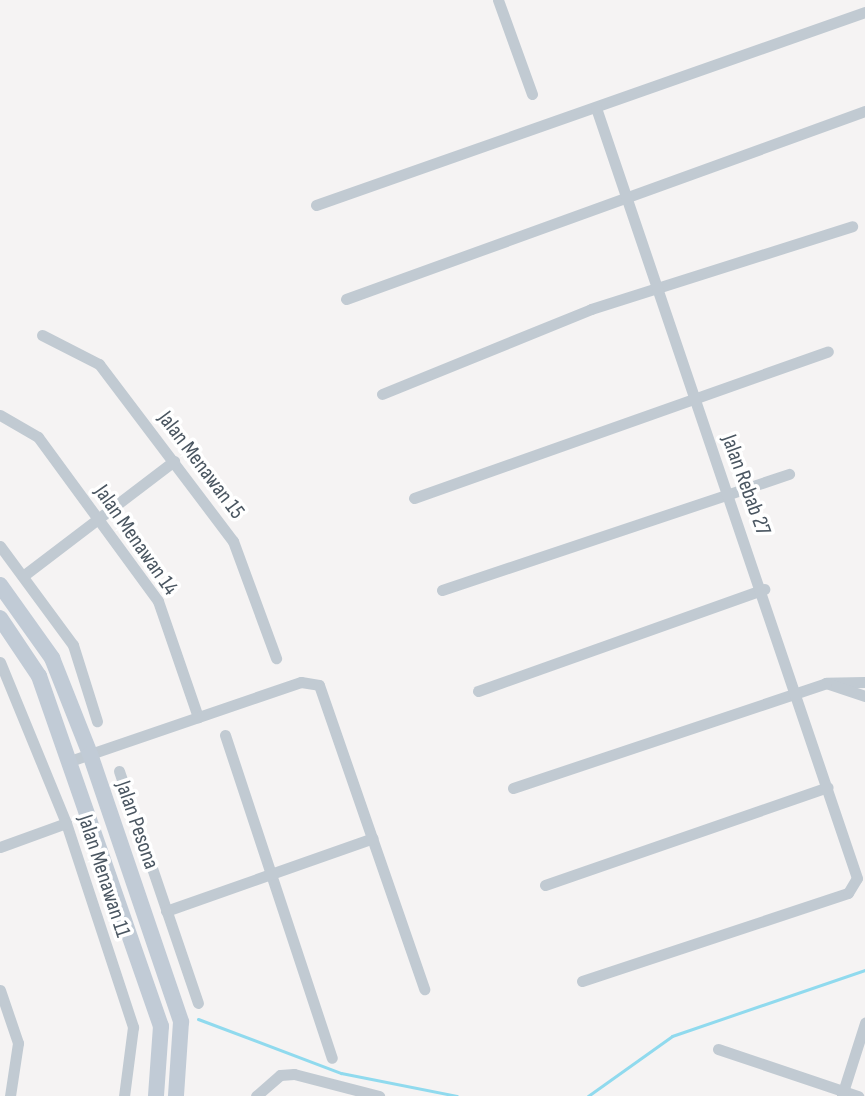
<!DOCTYPE html>
<html>
<head>
<meta charset="utf-8">
<style>
	body { margin:0 }
	#map { position:relative; width:865px; height:1096px; overflow:hidden; background:#f5f3f3; font-family:"Sofia Sans Condensed",sans-serif }
	div>[style] { position:absolute }
	[style*='--x'] { left:calc(var(--x)*1px); top:calc(var(--y)*1px); width:calc(var(--w)*1px); rotate:calc(var(--a)*1deg) }
	.stream>* { height:3px; margin:-1.5px; padding:0 1.5px; transform-origin:1.5px; border-radius:1.5px; background:#90daee }
	.street>* { height:11px; margin:-5.5px; padding:0 5.5px; transform-origin:5.5px; border-radius:5.5px; background:#c1cad2 }
	.secondary>* { height:16px; margin:-8px; padding:0 8px; transform-origin:8px; border-radius:8px; background:#c1cbd6 }
	span { translate:-50% -50%; white-space:nowrap; text-align:center; line-height:1.15; -webkit-text-stroke:7px #fff; paint-order:stroke }
	.street-label { font-size:22px; color:#4a5661 }
</style>
</head>
<body>
<div id="map">
	<div class="stream">
		<div style="--x:198;--y:1019;--w:153;--a:20.7"></div>
		<div style="--x:341;--y:1073;--w:118;--a:11.2"></div>
		<div style="--x:588;--y:1096;--w:103;--a:-35.5"></div>
		<div style="--x:672;--y:1036;--w:204;--a:-18.9"></div>
	</div>
	<div class="street">
		<div style="--x:498;--y:0;--w:100;--a:70.1"></div>
		<div style="--x:316;--y:205;--w:582;--a:-19.37"></div>
		<div style="--x:346;--y:299;--w:552;--a:-19.91"></div>
		<div style="--x:42;--y:335;--w:64;--a:27"></div>
		<div style="--x:99;--y:364;--w:222;--a:52.9"></div>
		<div style="--x:233;--y:541;--w:125;--a:69.8"></div>
		<div style="--x:382;--y:394;--w:226;--a:-22.1"></div>
		<div style="--x:591;--y:309;--w:274;--a:-17.6"></div>
		<div style="--x:0;--y:415;--w:44;--a:30.1"></div>
		<div style="--x:38;--y:437;--w:203;--a:53.8"></div>
		<div style="--x:158;--y:601;--w:123;--a:71"></div>
		<div style="--x:414;--y:498;--w:439;--a:-19.5"></div>
		<div style="--x:0;--y:546;--w:123;--a:53.6"></div>
		<div style="--x:73;--y:645;--w:80;--a:72.5"></div>
		<div style="--x:23;--y:576;--w:190;--a:-37.3"></div>
		<div style="--x:442;--y:590;--w:366;--a:-18.5"></div>
		<div style="--x:0;--y:662;--w:174;--a:67.7"></div>
		<div style="--x:66;--y:823;--w:215;--a:71.8"></div>
		<div style="--x:133;--y:1027;--w:70;--a:97.4"></div>
		<div style="--x:865;--y:682;--w:39;--a:179"></div>
		<div style="--x:826;--y:683;--w:41;--a:18.4"></div>
		<div style="--x:478;--y:691;--w:304;--a:-19.6"></div>
		<div style="--x:225;--y:735;--w:340;--a:71.7"></div>
		<div style="--x:70;--y:761;--w:244;--a:-18.9"></div>
		<div style="--x:301;--y:682;--w:18;--a:9"></div>
		<div style="--x:319;--y:685;--w:322;--a:70.9"></div>
		<div style="--x:119;--y:771;--w:245;--a:71.2"></div>
		<div style="--x:513;--y:788;--w:330;--a:-18.5"></div>
		<div style="--x:0;--y:847;--w:70;--a:-20"></div>
		<div style="--x:545;--y:885;--w:299;--a:-19.1"></div>
		<div style="--x:166;--y:911;--w:219;--a:-19.4"></div>
		<div style="--x:582;--y:981;--w:280;--a:-18.3"></div>
		<div style="--x:848;--y:893;--w:17;--a:-59"></div>
		<div style="--x:857;--y:878;--w:813;--a:-108.72"></div>
		<div style="--x:0;--y:990;--w:56;--a:71.2"></div>
		<div style="--x:18;--y:1043;--w:54;--a:98.6"></div>
		<div style="--x:718;--y:1049;--w:148;--a:18.6"></div>
		<div style="--x:842;--y:1095;--w:76;--a:-72.3"></div>
		<div style="--x:256;--y:1096;--w:32;--a:-41"></div>
		<div style="--x:280;--y:1075;--w:14;--a:-4"></div>
		<div style="--x:294;--y:1074;--w:88;--a:14.5"></div>
	</div>
	<div class="secondary">
		<div style="--x:0;--y:585;--w:90;--a:54.5"></div>
		<div style="--x:52;--y:658;--w:103;--a:68.4"></div>
		<div style="--x:90;--y:754;--w:283;--a:71.2"></div>
		<div style="--x:181;--y:1022;--w:74;--a:93.9"></div>
		<div style="--x:0;--y:618;--w:70;--a:56.1"></div>
		<div style="--x:39;--y:676;--w:371;--a:70.8"></div>
		<div style="--x:161;--y:1026;--w:70;--a:94.1"></div>
	</div>
	<div class="street-label">
		<span style="left:201px;top:465px;rotate:53deg">Jalan Menawan 15</span>
		<span style="left:746px;top:485px;rotate:70deg">Jalan Rebab 27</span>
		<span style="left:136px;top:540px;rotate:55deg">Jalan Menawan 14</span>
		<span style="left:137px;top:825px;rotate:71deg">Jalan Pesona</span>
		<span style="left:104px;top:876px;rotate:72deg">Jalan Menawan 11</span>
	</div>
</div>
</body>
</html>
